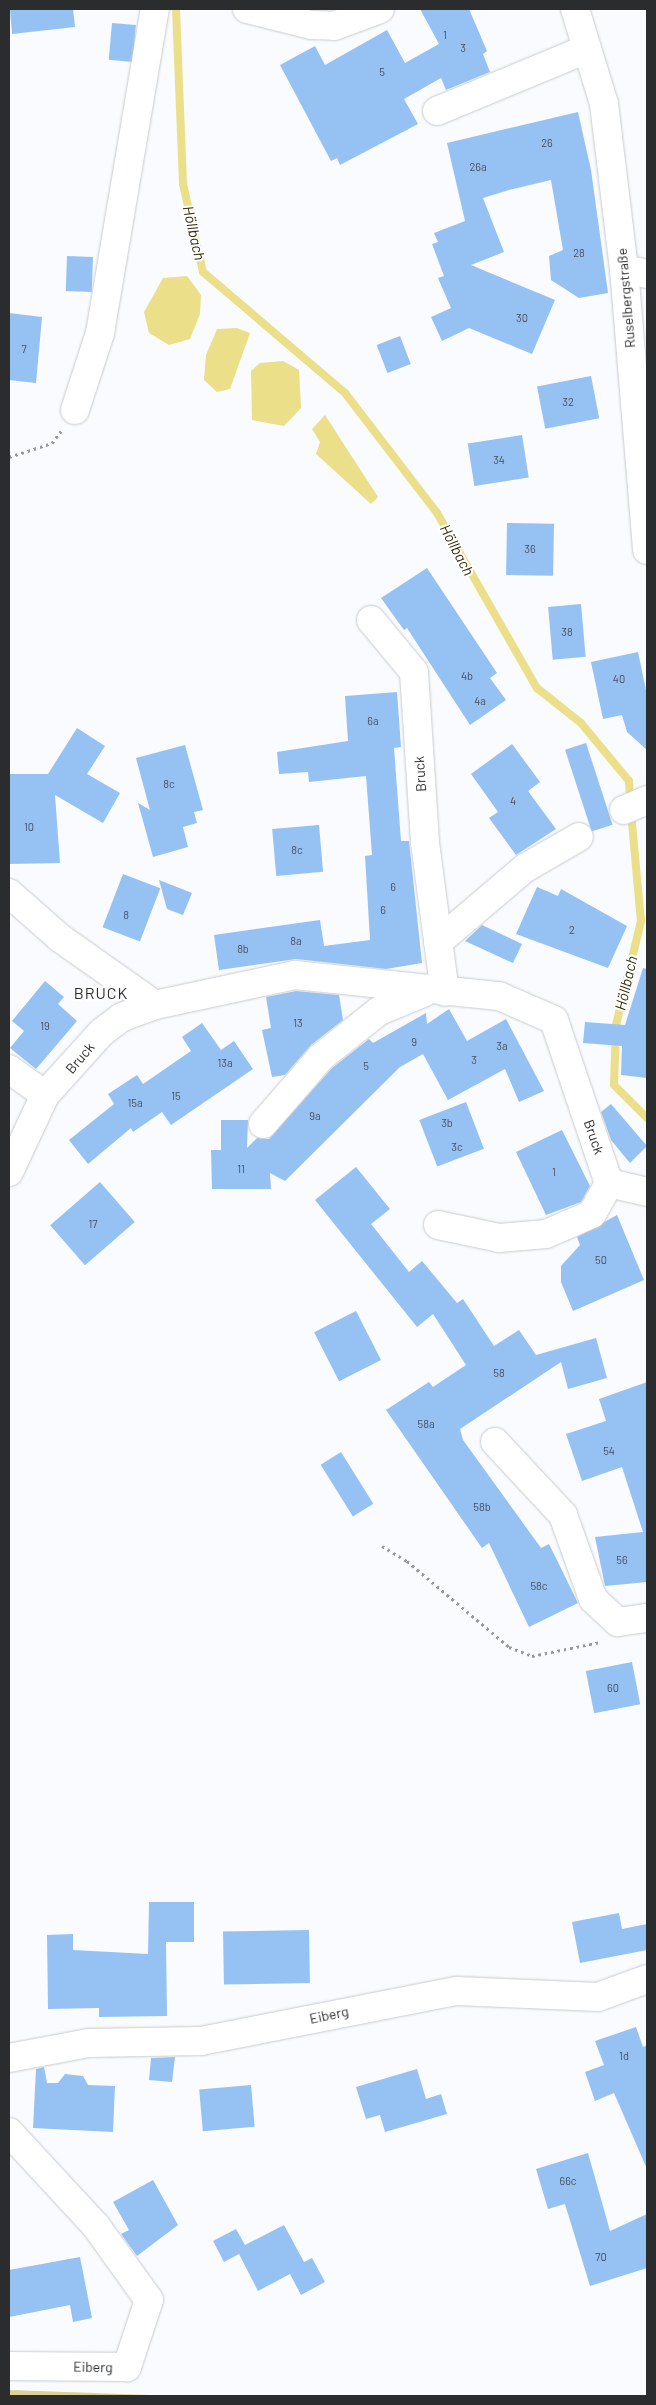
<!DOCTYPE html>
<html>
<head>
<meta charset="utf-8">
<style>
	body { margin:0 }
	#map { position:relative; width:656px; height:2405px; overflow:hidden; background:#f9fbfe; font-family:Barlow,sans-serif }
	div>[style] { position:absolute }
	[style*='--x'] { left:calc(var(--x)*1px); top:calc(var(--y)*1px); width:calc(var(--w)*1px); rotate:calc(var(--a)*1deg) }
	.green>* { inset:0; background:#dad192 }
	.water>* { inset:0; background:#ebdf8a }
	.stream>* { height:8px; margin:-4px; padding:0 4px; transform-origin:4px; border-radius:4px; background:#ebdf8a }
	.building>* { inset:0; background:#96c1f3; transform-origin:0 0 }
	.path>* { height:3px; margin-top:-1.5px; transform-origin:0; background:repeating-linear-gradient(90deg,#98999b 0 2.5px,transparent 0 6.5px) }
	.roads { filter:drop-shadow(0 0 1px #c8cbcd) drop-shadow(0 0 1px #c8cbcd) }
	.minor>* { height:28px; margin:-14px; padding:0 14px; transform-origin:14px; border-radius:14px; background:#fff }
	.major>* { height:28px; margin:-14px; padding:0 14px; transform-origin:14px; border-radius:14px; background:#fff }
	span { translate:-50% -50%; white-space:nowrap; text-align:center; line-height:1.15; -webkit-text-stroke:4px #fff; paint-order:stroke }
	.number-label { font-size:11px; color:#46515e }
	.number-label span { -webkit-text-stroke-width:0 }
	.street-label { font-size:14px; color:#2b2c2d }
	.water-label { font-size:15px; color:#312c05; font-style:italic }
	.quarter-label { font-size:16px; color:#2b2c2d; letter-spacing:1px }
	.frame { position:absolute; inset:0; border:10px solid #2b2c2d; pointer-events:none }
</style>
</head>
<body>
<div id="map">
	<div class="green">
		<div style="clip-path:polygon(9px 2390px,179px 2396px,9px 2396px)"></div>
	</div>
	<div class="water">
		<div style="clip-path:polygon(187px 276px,201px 295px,200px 314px,190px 339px,169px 345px,149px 333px,144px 312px,163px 278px)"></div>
		<div style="clip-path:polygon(237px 328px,250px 333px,230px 389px,217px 392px,204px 380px,206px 355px,217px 329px)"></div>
		<div style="clip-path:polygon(283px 361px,299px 370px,301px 408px,284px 426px,252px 420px,251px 371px,260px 363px)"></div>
		<div style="clip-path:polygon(325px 415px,378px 497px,371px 504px,316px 454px,320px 442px,312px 429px)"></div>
	</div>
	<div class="stream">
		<div style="--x:176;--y:9;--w:175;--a:87.7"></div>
		<div style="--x:183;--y:184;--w:90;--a:77.2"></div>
		<div style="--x:203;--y:272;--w:187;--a:40.4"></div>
		<div style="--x:345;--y:393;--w:151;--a:52.5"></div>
		<div style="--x:437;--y:513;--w:202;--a:60.3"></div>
		<div style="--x:537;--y:688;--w:56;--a:38.5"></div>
		<div style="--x:581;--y:723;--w:75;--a:50.4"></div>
		<div style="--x:629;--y:781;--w:20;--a:87"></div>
		<div style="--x:631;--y:812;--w:109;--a:84.8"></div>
		<div style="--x:641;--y:921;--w:107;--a:103.5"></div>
		<div style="--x:616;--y:1025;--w:60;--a:91.9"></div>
		<div style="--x:614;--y:1085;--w:47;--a:45"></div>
	</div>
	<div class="building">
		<div style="clip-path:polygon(10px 9px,73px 9px,75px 27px,12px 34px)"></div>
		<div style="clip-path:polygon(420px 9px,469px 9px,487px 51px,483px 54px,490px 72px,446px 90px,441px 78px,404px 99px,418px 124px,340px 165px,337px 158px,331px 161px,280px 65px,315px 46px,325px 65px,387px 30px,405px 63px,439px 44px)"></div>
		<div style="left:112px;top:23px;width:24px;height:37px;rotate:5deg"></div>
		<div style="clip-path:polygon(578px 112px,591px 170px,608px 293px,579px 298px,551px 280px,549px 256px,563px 250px,551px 180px,509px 190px,483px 198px,504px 252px,471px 265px,555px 300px,532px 354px,469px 328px,442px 341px,431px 317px,451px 308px,438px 278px,444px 276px,432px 244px,438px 242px,434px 233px,465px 221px,447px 143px)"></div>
		<div style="left:67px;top:256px;width:26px;height:35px;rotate:2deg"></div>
		<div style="clip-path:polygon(9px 313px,42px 317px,36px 383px,9px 380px)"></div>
		<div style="left:400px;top:336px;width:30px;height:25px;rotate:69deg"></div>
		<div style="left:591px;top:376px;width:43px;height:55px;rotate:79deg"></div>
		<div style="left:522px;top:435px;width:43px;height:55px;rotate:81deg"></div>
		<div style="left:507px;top:523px;width:47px;height:52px;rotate:1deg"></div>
		<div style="clip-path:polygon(427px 568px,497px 673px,490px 678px,506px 700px,470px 725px,407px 628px,404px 630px,381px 598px)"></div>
		<div style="left:581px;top:604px;width:53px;height:33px;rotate:85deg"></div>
		<div style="clip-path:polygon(638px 652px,647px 695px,647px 750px,627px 732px,622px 715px,603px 719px,591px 662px)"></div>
		<div style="clip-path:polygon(397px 692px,401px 747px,394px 748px,401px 841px,409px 841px,422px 963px,386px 969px,296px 959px,219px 970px,214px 935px,320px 920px,324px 946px,370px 940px,365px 856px,372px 855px,366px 776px,309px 782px,308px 772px,279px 774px,277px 752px,348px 741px,345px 696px)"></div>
		<div style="clip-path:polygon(77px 728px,105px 746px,87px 774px,120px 793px,103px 823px,55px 795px,60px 863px,9px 864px,9px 774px,48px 774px)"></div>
		<div style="left:586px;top:743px;width:86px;height:22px;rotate:72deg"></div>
		<div style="clip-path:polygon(512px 744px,540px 782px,528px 791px,556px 829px,516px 855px,489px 818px,498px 812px,471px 774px)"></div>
		<div style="clip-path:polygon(185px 745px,203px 810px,194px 812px,197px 823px,183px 827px,188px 847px,153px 857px,138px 803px,150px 810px,136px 758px)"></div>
		<div style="left:319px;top:825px;width:47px;height:47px;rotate:85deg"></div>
		<div style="left:123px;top:874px;width:40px;height:57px;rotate:21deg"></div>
		<div style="clip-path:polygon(159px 880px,192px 893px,183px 915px,167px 909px)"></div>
		<div style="clip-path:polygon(537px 887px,558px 896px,561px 889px,627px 926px,608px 968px,516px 934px)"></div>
		<div style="clip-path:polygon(482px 925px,522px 944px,513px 963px,465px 941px)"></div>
		<div style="clip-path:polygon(643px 968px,647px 969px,647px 1078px,621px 1075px,622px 1046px,583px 1043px,585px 1022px,625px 1025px)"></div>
		<div style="clip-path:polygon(45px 981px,64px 997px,58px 1004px,77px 1021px,36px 1069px,10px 1048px,24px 1031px,12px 1021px)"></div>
		<div style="clip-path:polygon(296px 991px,339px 995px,343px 1020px,311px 1045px,285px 1075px,272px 1077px,262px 1030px,271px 1028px,266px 997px)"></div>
		<div style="clip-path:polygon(449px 1009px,467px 1041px,506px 1019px,544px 1091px,519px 1102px,505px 1069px,448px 1100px,423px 1054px,400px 1067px,285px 1181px,270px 1173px,271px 1189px,212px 1189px,211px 1150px,221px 1150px,221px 1120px,248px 1120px,247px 1148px,257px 1138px,269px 1139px,332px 1068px,369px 1039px,373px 1043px,426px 1013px,427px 1024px)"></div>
		<div style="clip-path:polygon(202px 1023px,221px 1050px,234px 1041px,253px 1069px,171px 1125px,162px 1112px,133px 1132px,131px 1128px,88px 1164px,69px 1140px,114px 1104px,108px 1094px,137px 1075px,143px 1084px,191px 1051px,182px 1037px)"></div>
		<div style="left:466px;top:1102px;width:50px;height:50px;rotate:69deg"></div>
		<div style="clip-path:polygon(611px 1104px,647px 1146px,630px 1163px,611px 1140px,601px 1112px)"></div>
		<div style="clip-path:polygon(562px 1130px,590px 1186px,581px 1202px,546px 1215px,516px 1152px)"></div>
		<div style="clip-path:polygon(356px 1167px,390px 1209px,371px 1224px,409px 1272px,422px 1261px,457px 1303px,463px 1299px,494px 1346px,519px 1330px,536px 1355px,596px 1338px,607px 1378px,568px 1389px,561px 1362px,460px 1429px,463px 1440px,541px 1548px,549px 1544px,578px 1603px,529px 1627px,489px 1543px,482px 1548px,386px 1410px,429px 1382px,433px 1387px,466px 1365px,433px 1314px,417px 1327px,315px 1200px)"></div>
		<div style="left:100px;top:1182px;width:53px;height:66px;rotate:49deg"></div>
		<div style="clip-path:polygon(617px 1215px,644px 1280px,573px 1311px,561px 1282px,561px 1266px,580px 1245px,577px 1237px)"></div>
		<div style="left:356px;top:1311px;width:55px;height:47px;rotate:63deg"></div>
		<div style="clip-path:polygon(647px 1382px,647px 1582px,605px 1586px,595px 1537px,643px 1532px,622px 1467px,582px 1481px,566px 1434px,606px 1421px,599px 1399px)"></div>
		<div style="left:341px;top:1452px;width:61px;height:24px;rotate:58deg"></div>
		<div style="left:632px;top:1662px;width:43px;height:47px;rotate:79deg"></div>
		<div style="clip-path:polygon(149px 1902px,194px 1902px,194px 1942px,166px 1942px,167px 2016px,99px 2017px,99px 2008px,48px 2009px,47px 1935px,73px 1934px,73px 1950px,148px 1954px)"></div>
		<div style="clip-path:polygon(619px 1913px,622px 1929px,647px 1924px,647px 1950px,580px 1963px,572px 1922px)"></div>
		<div style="left:309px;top:1930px;width:53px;height:86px;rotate:89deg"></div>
		<div style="clip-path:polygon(636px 2027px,643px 2047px,647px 2045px,647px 2169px,614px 2093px,595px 2101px,585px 2072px,604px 2065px,595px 2041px)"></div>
		<div style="clip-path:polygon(175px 2057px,172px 2082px,149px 2080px,151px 2058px)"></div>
		<div style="clip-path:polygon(44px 2067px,47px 2083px,58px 2083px,65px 2074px,83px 2076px,88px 2085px,115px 2086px,113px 2132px,33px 2128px,36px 2069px)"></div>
		<div style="clip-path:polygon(417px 2069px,426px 2099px,441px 2094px,447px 2114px,385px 2132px,380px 2115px,366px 2119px,356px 2087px)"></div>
		<div style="left:251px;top:2085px;width:42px;height:52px;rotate:85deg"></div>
		<div style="clip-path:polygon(588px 2153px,610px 2231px,647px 2214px,647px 2268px,590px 2286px,565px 2204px,548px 2209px,536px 2169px)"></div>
		<div style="clip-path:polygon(153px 2180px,178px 2225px,137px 2256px,121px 2234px,129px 2230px,113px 2202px)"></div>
		<div style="clip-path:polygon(284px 2225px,304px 2262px,312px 2258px,325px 2282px,301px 2295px,290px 2274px,258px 2291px,239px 2254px,224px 2262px,213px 2241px,236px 2229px,245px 2245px)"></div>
		<div style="clip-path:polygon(80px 2257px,92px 2318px,73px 2322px,70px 2305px,9px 2317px,9px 2270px)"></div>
	</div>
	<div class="path">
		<div style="--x:9;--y:457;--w:45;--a:-18"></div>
		<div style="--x:52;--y:443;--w:15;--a:-53"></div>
		<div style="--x:382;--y:1546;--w:29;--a:31"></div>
		<div style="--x:407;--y:1561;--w:133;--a:40.1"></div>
		<div style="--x:509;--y:1647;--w:25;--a:21"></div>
		<div style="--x:532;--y:1656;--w:69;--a:-11.6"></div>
	</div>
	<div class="roads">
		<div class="minor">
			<div style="--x:247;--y:9;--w:66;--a:14"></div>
			<div style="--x:311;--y:25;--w:23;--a:2"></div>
			<div style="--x:334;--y:26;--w:49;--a:-20.3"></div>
			<div style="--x:437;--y:111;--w:162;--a:-22.5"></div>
			<div style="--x:624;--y:269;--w:24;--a:12"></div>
			<div style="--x:75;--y:410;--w:81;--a:-72"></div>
			<div style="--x:100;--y:333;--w:329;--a:-80.4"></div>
			<div style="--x:371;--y:620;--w:67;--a:50.4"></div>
			<div style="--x:414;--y:672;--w:171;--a:86.3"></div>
			<div style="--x:425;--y:843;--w:150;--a:82.4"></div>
			<div style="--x:624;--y:810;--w:25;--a:-23"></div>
			<div style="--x:9;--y:893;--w:68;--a:41.4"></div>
			<div style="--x:60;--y:938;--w:116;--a:35.2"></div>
			<div style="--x:155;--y:1005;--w:143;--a:-12.1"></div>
			<div style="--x:295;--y:975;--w:205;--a:5.9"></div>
			<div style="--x:499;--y:996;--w:60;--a:23.6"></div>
			<div style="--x:554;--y:1020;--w:172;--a:71.4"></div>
			<div style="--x:609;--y:1183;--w:39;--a:13"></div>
			<div style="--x:438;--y:942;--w:114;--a:-40.4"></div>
			<div style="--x:525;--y:868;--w:62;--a:-29.9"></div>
			<div style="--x:9;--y:1069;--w:44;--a:35.8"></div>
			<div style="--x:45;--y:1095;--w:85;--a:-47.9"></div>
			<div style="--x:102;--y:1032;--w:25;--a:-37"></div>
			<div style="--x:122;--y:1017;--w:35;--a:-20"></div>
			<div style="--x:263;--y:1124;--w:89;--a:-49.1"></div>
			<div style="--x:321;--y:1057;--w:74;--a:-38.4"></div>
			<div style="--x:379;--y:1011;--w:48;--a:-22.2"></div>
			<div style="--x:9;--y:1172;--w:85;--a:-64.9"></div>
			<div style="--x:438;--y:1225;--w:62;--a:12"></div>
			<div style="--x:499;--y:1238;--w:47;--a:-4.9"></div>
			<div style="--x:546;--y:1234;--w:50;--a:-23.5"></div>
			<div style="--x:592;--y:1214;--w:35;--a:-61"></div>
			<div style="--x:495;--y:1442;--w:100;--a:47"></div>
			<div style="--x:563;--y:1515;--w:89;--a:70.3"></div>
			<div style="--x:593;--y:1599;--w:34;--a:43"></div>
			<div style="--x:618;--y:1622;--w:29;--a:-8"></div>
			<div style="--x:9;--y:2058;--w:81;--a:-10.6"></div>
			<div style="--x:89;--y:2043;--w:112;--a:-1"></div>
			<div style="--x:201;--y:2041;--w:261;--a:-11.1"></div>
			<div style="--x:457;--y:1991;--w:141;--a:2.4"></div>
			<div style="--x:598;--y:1997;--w:52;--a:-20.2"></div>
			<div style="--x:9;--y:2132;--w:128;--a:47.2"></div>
			<div style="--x:96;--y:2226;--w:91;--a:54.4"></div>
			<div style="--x:149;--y:2300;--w:71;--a:108.2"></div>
			<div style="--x:127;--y:2367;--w:118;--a:-179.5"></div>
		</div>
		<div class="major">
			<div style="--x:575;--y:9;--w:99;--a:73"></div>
			<div style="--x:604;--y:104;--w:166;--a:83.1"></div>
			<div style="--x:624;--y:269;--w:282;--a:85.3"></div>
		</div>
	</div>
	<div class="number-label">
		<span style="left:445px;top:35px">1</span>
		<span style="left:463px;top:48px">3</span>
		<span style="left:382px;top:72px">5</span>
		<span style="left:547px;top:143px">26</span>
		<span style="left:478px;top:167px">26a</span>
		<span style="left:579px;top:253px">28</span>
		<span style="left:522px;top:318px">30</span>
		<span style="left:24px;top:349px">7</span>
		<span style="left:568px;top:402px">32</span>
		<span style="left:499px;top:460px">34</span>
		<span style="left:530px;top:549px">36</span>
		<span style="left:567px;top:632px">38</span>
		<span style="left:467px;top:676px">4b</span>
		<span style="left:619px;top:679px">40</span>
		<span style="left:480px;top:701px">4a</span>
		<span style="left:373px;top:721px">6a</span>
		<span style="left:169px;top:784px">8c</span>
		<span style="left:513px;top:801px">4</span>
		<span style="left:29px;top:827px">10</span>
		<span style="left:297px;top:850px">8c</span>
		<span style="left:393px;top:887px">6</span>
		<span style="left:383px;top:910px">6</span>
		<span style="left:126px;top:915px">8</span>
		<span style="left:572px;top:930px">2</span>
		<span style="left:296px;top:941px">8a</span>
		<span style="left:243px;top:949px">8b</span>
		<span style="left:298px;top:1023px">13</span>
		<span style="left:45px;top:1026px">19</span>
		<span style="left:414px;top:1042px">9</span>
		<span style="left:502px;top:1046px">3a</span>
		<span style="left:474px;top:1060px">3</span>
		<span style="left:225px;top:1063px">13a</span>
		<span style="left:366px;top:1066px">5</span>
		<span style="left:176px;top:1096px">15</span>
		<span style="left:135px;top:1103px">15a</span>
		<span style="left:315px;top:1116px">9a</span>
		<span style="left:447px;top:1123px">3b</span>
		<span style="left:457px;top:1147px">3c</span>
		<span style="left:241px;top:1169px">11</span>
		<span style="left:554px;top:1172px">1</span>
		<span style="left:93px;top:1224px">17</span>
		<span style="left:601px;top:1260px">50</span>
		<span style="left:499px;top:1373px">58</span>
		<span style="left:426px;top:1424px">58a</span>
		<span style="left:609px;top:1451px">54</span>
		<span style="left:482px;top:1507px">58b</span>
		<span style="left:622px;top:1560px">56</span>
		<span style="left:539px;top:1586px">58c</span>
		<span style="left:613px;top:1688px">60</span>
		<span style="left:624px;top:2056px">1d</span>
		<span style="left:568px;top:2181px">66c</span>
		<span style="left:601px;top:2257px">70</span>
	</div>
	<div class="street-label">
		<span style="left:626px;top:298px;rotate:-95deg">Ruselbergstraße</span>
		<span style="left:420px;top:774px;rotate:-94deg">Bruck</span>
		<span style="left:80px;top:1058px;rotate:-50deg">Bruck</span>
		<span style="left:594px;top:1137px;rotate:71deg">Bruck</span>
		<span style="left:329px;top:2015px;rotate:-12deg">Eiberg</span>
		<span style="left:93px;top:2367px;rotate:1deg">Eiberg</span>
	</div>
	<div class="water-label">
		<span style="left:194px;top:233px;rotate:77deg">Höllbach</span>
		<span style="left:457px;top:550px;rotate:62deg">Höllbach</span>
		<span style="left:626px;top:983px;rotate:-77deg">Höllbach</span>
	</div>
	<div class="quarter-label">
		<span style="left:101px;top:993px">BRUCK</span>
	</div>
	<div class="frame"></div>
</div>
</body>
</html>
